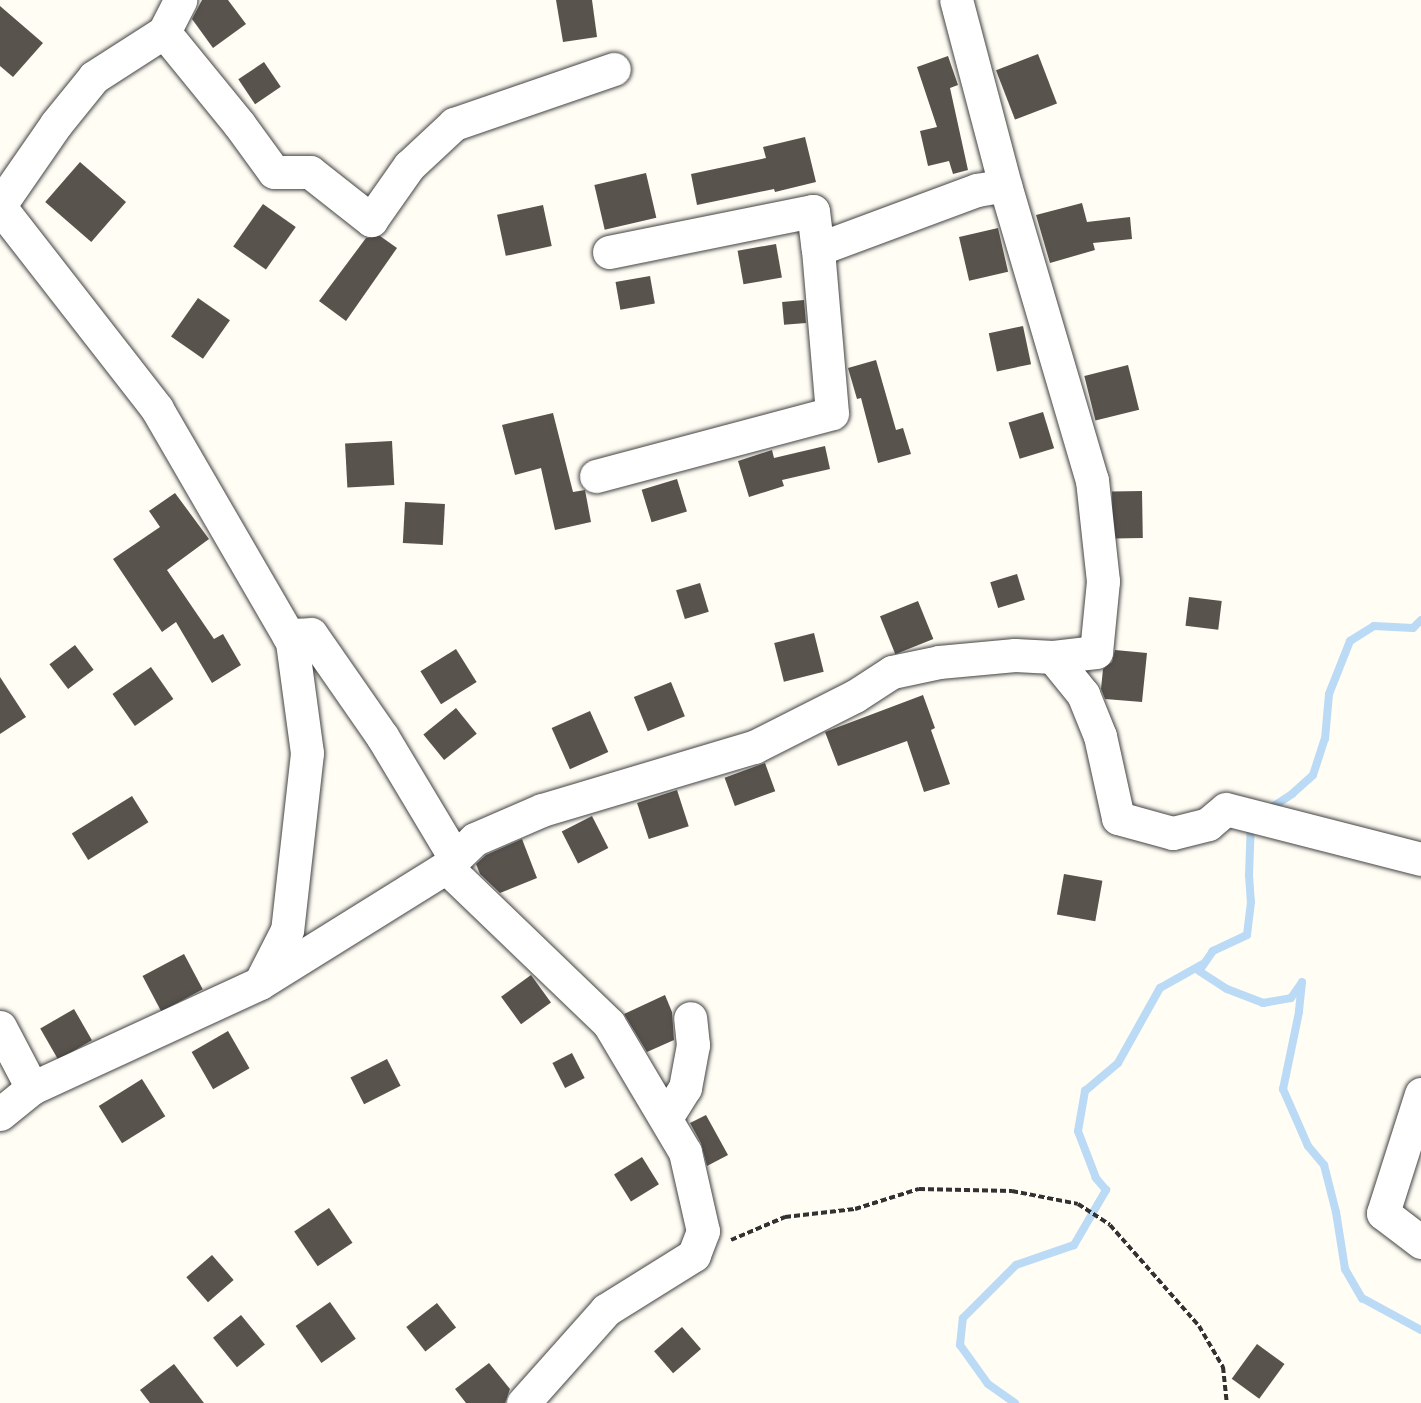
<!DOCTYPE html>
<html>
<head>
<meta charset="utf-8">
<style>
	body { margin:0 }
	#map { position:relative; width:1421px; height:1403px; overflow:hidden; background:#fffdf4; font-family:Bitter,serif }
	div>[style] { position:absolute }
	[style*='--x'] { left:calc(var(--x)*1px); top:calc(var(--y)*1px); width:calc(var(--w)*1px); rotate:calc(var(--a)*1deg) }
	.stream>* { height:8px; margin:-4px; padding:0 4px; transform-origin:4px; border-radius:4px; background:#badaf5 }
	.building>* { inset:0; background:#59534d; transform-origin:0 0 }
	.path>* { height:4px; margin-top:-2px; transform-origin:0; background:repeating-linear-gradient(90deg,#323232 0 6px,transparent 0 9px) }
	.roads { filter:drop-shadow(0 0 2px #434343) drop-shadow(0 0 2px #434343) }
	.street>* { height:33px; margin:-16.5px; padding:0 16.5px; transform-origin:16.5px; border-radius:16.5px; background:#fff }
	span { translate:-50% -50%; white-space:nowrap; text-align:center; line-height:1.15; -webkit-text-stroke:6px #fff; paint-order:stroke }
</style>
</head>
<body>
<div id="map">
	<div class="stream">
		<div style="--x:1266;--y:811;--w:31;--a:-33"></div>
		<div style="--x:1292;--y:794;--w:28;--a:-42"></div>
		<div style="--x:1313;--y:775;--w:38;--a:-72"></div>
		<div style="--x:1325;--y:739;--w:45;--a:-84.9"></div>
		<div style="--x:1329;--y:694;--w:57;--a:-68.4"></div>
		<div style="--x:1350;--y:641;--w:28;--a:-32"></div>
		<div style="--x:1374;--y:626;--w:39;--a:3"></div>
		<div style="--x:1413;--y:628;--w:11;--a:-45"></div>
		<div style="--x:1251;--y:821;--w:54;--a:92.1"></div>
		<div style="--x:1249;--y:875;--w:27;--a:86"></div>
		<div style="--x:1251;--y:902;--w:33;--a:97"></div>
		<div style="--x:1247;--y:935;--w:38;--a:155"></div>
		<div style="--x:1213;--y:951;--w:24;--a:125"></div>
		<div style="--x:1199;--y:971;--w:33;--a:33"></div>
		<div style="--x:1227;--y:989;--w:39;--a:21"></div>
		<div style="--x:1263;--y:1003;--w:28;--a:-10"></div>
		<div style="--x:1291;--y:998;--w:19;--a:-55"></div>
		<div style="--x:1302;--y:982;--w:30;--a:96"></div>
		<div style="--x:1299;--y:1012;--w:79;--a:101.7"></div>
		<div style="--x:1283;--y:1089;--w:62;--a:66.3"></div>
		<div style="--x:1308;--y:1146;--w:25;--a:50"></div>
		<div style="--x:1324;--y:1165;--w:49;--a:75.7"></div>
		<div style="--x:1336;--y:1212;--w:58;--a:81"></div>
		<div style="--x:1345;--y:1269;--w:34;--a:60"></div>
		<div style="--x:1362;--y:1298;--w:67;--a:28.5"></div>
		<div style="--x:1015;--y:1403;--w:33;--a:-145"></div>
		<div style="--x:988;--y:1384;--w:48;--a:-125.7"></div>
		<div style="--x:960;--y:1345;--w:27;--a:-84"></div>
		<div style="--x:963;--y:1318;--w:75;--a:-45"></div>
		<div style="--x:1016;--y:1265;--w:61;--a:-19"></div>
		<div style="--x:1074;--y:1245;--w:64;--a:-59.8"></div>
		<div style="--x:1106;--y:1190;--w:16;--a:-130"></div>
		<div style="--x:1096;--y:1178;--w:50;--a:-111"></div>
		<div style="--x:1078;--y:1131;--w:41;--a:-80.1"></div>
		<div style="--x:1085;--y:1091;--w:43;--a:-40.3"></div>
		<div style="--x:1118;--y:1063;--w:86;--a:-60.8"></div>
		<div style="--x:1160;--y:988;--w:49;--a:-29.2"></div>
	</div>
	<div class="building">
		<div style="clip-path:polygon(202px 0,228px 0,246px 24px,213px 48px,192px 19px)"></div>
		<div style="clip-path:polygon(556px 0,592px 0,597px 37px,563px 42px)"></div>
		<div style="clip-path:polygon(0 6px,43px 43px,13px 77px,0 66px)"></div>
		<div style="left:1038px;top:54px;width:53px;height:45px;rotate:69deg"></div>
		<div style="clip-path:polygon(948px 56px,958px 85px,950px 88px,968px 170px,953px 174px,949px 161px,928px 166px,920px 131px,937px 127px,917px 67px)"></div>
		<div style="left:264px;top:62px;width:30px;height:31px;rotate:56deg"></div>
		<div style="clip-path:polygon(805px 137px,816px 182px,775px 192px,774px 189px,697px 205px,691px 174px,766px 158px,763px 147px)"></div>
		<div style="left:80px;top:162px;width:61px;height:53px;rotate:41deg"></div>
		<div style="left:646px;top:173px;width:46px;height:53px;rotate:77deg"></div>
		<div style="clip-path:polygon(1082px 203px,1087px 222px,1130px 217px,1132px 239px,1093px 243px,1095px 250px,1050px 263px,1036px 215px)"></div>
		<div style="left:263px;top:204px;width:40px;height:52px;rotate:35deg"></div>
		<div style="left:543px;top:205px;width:42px;height:47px;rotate:78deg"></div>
		<div style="left:998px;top:228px;width:45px;height:40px;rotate:77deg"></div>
		<div style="clip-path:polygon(380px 236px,397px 248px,346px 321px,319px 301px,366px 238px)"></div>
		<div style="left:776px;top:244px;width:34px;height:39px;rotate:80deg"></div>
		<div style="left:650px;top:276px;width:28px;height:35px;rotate:80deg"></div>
		<div style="left:198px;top:298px;width:39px;height:47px;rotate:35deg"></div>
		<div style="left:804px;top:300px;width:23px;height:22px;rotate:85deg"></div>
		<div style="left:1023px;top:326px;width:39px;height:35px;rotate:78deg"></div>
		<div style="clip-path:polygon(876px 360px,896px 430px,903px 428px,911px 454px,878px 463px,861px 398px,857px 399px,848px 368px)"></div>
		<div style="left:1128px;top:365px;width:46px;height:45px;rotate:76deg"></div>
		<div style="left:1043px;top:412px;width:38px;height:36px;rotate:73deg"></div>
		<div style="clip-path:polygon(553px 413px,573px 492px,585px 490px,591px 522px,555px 530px,541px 468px,515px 475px,502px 425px)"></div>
		<div style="left:392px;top:441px;width:44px;height:47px;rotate:87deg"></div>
		<div style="clip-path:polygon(825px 446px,830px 469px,782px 480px,784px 486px,749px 497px,738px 461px,772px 450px,774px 458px)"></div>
		<div style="left:677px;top:479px;width:34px;height:37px;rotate:73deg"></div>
		<div style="left:1142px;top:491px;width:47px;height:30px;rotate:89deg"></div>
		<div style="clip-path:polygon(175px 493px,209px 539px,167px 570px,214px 639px,223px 634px,241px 665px,212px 683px,176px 622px,162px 632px,113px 559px,160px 527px,149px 511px)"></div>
		<div style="left:405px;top:502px;width:40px;height:41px;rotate:3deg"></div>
		<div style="left:1017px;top:574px;width:27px;height:28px;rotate:73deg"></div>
		<div style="left:700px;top:583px;width:30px;height:25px;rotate:73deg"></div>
		<div style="left:1189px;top:597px;width:33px;height:29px;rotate:7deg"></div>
		<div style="left:918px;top:601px;width:41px;height:41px;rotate:68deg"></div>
		<div style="left:814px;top:633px;width:40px;height:41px;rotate:76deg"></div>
		<div style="left:75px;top:645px;width:31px;height:32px;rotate:53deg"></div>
		<div style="left:456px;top:649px;width:39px;height:42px;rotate:58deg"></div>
		<div style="clip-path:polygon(1115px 650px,1147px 653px,1142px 702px,1105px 699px,1101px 689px,1103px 669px,1112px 662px)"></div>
		<div style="left:151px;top:667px;width:39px;height:47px;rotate:55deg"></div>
		<div style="clip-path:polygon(0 677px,26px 717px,0 734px)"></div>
		<div style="left:671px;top:682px;width:37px;height:40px;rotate:68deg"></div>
		<div style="clip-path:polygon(923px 695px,935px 728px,931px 730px,950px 784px,924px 792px,907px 741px,838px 766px,825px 732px)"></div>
		<div style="left:456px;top:708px;width:33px;height:42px;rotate:51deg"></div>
		<div style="left:590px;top:711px;width:45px;height:42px;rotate:66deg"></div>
		<div style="left:765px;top:763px;width:30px;height:43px;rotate:70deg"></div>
		<div style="left:677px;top:790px;width:38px;height:42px;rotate:72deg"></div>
		<div style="left:132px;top:796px;width:31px;height:71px;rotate:58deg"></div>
		<div style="left:592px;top:816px;width:36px;height:34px;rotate:63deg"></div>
		<div style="clip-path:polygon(522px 839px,537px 878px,500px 893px,480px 874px,476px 864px,486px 855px)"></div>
		<div style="left:1064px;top:874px;width:39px;height:41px;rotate:10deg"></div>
		<div style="left:184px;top:954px;width:40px;height:47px;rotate:62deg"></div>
		<div style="left:531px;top:975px;width:34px;height:37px;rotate:54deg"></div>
		<div style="clip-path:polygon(665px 995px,672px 1012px,674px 1040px,647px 1052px,624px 1014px)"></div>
		<div style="left:74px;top:1009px;width:36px;height:39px;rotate:60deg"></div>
		<div style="left:228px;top:1031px;width:43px;height:42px;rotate:60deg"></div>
		<div style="left:572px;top:1053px;width:28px;height:22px;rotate:63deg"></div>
		<div style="left:387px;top:1059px;width:30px;height:41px;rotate:63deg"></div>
		<div style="left:142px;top:1079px;width:44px;height:51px;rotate:58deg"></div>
		<div style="clip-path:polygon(706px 1115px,728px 1155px,707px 1166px,701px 1143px,690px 1123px)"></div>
		<div style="left:642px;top:1157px;width:32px;height:33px;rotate:58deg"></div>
		<div style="left:329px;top:1208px;width:42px;height:42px;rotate:56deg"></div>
		<div style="left:212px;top:1255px;width:33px;height:34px;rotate:49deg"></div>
		<div style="left:330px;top:1302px;width:45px;height:42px;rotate:55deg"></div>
		<div style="left:437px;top:1303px;width:31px;height:39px;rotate:52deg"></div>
		<div style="left:241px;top:1315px;width:38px;height:36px;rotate:51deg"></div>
		<div style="left:682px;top:1327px;width:29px;height:37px;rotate:49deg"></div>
		<div style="left:1257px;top:1344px;width:34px;height:43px;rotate:36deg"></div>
		<div style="clip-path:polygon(489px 1363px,510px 1389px,505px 1403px,466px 1403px,455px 1389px)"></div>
		<div style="clip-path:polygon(174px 1364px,204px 1403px,150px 1403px,140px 1390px)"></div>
	</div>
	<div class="path">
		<div style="--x:731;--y:1240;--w:59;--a:-23.1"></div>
		<div style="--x:785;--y:1217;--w:70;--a:-6.5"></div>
		<div style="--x:855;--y:1209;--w:67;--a:-17.4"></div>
		<div style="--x:919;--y:1189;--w:93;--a:1.2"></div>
		<div style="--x:1012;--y:1191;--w:67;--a:11.1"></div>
		<div style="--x:1078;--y:1204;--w:38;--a:33"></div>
		<div style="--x:1110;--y:1225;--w:135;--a:48.6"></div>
		<div style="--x:1199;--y:1326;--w:48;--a:59.7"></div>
		<div style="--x:1223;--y:1367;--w:36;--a:84"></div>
	</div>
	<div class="roads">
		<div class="street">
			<div style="--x:164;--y:32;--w:119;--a:50.8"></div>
			<div style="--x:239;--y:124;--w:59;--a:53.9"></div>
			<div style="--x:274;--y:172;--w:36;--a:0"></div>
			<div style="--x:310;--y:172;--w:78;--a:38.2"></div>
			<div style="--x:371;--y:220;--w:66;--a:-54.9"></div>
			<div style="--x:409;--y:166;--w:62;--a:-43"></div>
			<div style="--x:454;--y:124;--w:169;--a:-19"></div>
			<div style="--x:1005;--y:185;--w:308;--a:73.6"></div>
			<div style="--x:1092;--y:480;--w:102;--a:83.8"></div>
			<div style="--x:1103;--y:581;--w:71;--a:95.6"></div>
			<div style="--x:1096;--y:652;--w:43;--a:173.4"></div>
			<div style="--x:0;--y:205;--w:98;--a:-55.3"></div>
			<div style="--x:56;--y:124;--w:60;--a:-51"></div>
			<div style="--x:94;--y:77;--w:83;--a:-32.7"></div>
			<div style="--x:164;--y:32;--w:36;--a:-63"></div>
			<div style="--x:0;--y:207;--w:256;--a:52.1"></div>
			<div style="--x:157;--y:409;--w:269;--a:59.9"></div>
			<div style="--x:292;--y:642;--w:112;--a:82.3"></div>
			<div style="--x:307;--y:753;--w:178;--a:96.4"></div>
			<div style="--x:287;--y:930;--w:59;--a:117"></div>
			<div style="--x:609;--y:252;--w:208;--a:-11.4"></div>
			<div style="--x:813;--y:211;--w:38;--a:83"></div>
			<div style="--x:818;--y:249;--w:170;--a:-20.4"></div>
			<div style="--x:977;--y:190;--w:28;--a:-10"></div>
			<div style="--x:1005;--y:185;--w:191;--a:-104.8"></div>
			<div style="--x:596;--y:476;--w:244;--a:-14.9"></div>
			<div style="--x:832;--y:413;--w:165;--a:-94.9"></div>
			<div style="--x:288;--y:635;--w:23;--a:-2"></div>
			<div style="--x:311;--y:634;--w:124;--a:55.2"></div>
			<div style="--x:382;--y:736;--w:142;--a:59.1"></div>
			<div style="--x:446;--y:867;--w:40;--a:-44"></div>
			<div style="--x:475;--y:839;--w:73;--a:-23.4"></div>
			<div style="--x:542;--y:810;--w:221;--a:-16.6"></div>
			<div style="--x:754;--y:747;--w:113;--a:-26.8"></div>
			<div style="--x:855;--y:696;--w:44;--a:-33"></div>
			<div style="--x:892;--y:672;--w:48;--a:-12"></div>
			<div style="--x:939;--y:662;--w:76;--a:-5.3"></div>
			<div style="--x:1015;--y:655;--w:38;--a:3"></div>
			<div style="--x:1053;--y:657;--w:48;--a:51"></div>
			<div style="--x:1083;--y:694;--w:45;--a:68"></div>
			<div style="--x:1100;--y:736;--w:84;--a:77.6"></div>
			<div style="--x:1118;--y:818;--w:57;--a:15.3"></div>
			<div style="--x:1173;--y:833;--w:36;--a:-14"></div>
			<div style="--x:1208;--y:824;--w:23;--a:-40"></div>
			<div style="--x:1226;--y:809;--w:201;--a:14.4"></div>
			<div style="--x:0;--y:1027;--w:69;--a:62.3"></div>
			<div style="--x:1421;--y:1094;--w:125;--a:107.7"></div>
			<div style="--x:1383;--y:1213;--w:48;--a:37.3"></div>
			<div style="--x:0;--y:1114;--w:41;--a:-39.1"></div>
			<div style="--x:32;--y:1088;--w:251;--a:-24.7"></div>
			<div style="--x:260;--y:983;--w:219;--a:-31.9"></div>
			<div style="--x:446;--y:867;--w:226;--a:43.9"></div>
			<div style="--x:609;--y:1024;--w:149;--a:59.3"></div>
			<div style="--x:685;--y:1152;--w:81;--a:77.2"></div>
			<div style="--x:703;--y:1231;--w:26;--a:111"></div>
			<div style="--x:694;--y:1255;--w:104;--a:148"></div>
			<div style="--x:606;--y:1310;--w:125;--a:131.7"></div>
			<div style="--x:666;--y:1118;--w:36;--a:-58"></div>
			<div style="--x:685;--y:1088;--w:44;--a:-79.5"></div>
			<div style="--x:693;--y:1045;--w:27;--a:-96"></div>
		</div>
	</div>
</div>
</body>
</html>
